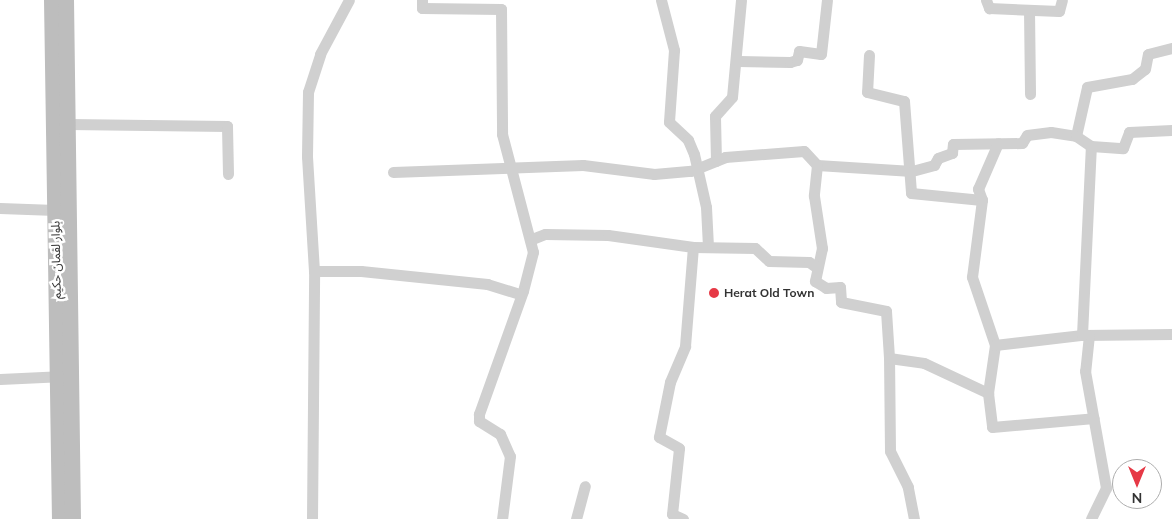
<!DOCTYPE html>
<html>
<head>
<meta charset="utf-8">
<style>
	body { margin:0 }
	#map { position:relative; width:1172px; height:519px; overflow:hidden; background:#fff; font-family:Mulish,"Noto Sans Arabic",sans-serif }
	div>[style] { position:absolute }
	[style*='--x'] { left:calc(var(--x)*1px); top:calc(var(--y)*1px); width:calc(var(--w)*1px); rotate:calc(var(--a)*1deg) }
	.street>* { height:11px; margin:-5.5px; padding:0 5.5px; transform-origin:5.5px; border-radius:5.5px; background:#d0d0d0 }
	.secondary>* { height:16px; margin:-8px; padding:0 8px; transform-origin:8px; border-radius:8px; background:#bdbdbd }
	.dots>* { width:14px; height:14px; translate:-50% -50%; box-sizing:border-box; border:2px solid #fff; border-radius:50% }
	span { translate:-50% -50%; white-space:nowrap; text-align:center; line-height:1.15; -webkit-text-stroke:5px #fff; paint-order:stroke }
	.street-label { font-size:12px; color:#333 }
	.poi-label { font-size:12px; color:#333; font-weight:700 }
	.left { translate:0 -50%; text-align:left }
	.north { position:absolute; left:1112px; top:459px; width:50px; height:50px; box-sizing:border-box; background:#fff; border:1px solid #adadad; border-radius:50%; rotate:180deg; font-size:14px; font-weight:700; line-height:20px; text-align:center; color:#333 }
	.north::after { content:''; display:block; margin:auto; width:18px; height:22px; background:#e63946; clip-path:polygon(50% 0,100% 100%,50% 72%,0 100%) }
</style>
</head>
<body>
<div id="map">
	<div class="street">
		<div style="--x:422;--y:0;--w:8;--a:90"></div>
		<div style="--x:422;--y:8;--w:79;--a:0.7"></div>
		<div style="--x:501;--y:9;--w:125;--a:89.5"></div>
		<div style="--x:502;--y:134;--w:122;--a:75.3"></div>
		<div style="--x:533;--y:252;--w:40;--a:104.4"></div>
		<div style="--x:523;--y:291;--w:131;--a:109.7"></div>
		<div style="--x:479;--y:414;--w:7;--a:90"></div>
		<div style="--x:479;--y:421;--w:25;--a:32"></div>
		<div style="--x:500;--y:434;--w:24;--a:66"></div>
		<div style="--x:510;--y:456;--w:64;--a:97.2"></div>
		<div style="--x:661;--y:0;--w:52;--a:75.4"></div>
		<div style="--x:674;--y:50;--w:72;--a:94"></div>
		<div style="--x:669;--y:122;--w:26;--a:43"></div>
		<div style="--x:688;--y:140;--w:15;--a:67"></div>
		<div style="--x:694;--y:154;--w:54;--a:77.2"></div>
		<div style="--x:706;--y:207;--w:40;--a:87.1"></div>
		<div style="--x:986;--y:0;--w:9;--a:69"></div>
		<div style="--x:989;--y:8;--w:70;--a:2.5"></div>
		<div style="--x:1059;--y:11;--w:11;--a:-75"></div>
		<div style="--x:1029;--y:10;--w:84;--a:89.3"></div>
		<div style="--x:869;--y:55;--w:37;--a:93"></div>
		<div style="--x:867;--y:92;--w:38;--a:14"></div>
		<div style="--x:904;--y:101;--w:92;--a:85.6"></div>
		<div style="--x:911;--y:193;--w:71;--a:5.6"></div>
		<div style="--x:739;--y:61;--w:51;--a:1.1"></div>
		<div style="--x:790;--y:62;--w:7;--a:-16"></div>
		<div style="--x:797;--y:60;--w:9;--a:-77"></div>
		<div style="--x:799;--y:51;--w:22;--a:8"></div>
		<div style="--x:821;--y:54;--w:54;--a:-83.7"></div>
		<div style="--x:68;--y:124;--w:159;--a:0.7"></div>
		<div style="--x:227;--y:126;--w:48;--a:88.8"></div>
		<div style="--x:1076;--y:136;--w:50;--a:-77.3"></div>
		<div style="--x:1087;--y:87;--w:46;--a:-10.1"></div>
		<div style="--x:1132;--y:79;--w:16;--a:-38"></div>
		<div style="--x:1145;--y:69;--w:15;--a:-79"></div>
		<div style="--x:1148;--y:54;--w:25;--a:-14"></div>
		<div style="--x:716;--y:161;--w:45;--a:-91.3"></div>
		<div style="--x:715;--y:116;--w:25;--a:-48"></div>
		<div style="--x:732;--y:97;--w:97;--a:-84.7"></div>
		<div style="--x:817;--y:165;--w:95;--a:3.6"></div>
		<div style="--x:912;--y:171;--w:23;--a:-15"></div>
		<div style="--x:934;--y:165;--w:8;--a:-60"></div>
		<div style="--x:938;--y:158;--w:15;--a:-20"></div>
		<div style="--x:952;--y:153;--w:9;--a:-84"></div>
		<div style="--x:953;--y:144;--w:69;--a:-0.8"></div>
		<div style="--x:1022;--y:143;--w:9;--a:-58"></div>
		<div style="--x:1027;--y:135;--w:24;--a:-7"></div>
		<div style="--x:1051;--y:132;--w:25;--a:9"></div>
		<div style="--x:1076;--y:136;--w:18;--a:34"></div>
		<div style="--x:393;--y:172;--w:190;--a:-2.1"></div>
		<div style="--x:583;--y:165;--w:72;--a:7.2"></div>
		<div style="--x:654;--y:174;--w:37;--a:-5"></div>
		<div style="--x:691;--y:171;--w:37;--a:-22"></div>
		<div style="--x:725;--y:157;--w:79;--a:-4.3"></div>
		<div style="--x:804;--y:151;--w:19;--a:47"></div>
		<div style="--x:817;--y:165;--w:31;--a:96"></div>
		<div style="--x:814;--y:196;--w:53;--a:81.3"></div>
		<div style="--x:822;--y:248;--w:34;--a:102"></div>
		<div style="--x:815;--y:281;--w:13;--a:32"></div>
		<div style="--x:826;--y:288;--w:14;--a:-4"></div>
		<div style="--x:840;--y:287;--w:15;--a:86"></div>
		<div style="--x:841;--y:302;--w:46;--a:11.3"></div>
		<div style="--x:886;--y:311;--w:47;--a:86.3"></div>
		<div style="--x:0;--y:208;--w:55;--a:2.1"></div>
		<div style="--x:532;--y:239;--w:14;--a:-21"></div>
		<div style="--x:545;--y:234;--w:63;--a:0.9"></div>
		<div style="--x:608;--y:235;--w:86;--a:8"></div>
		<div style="--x:693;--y:247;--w:62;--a:0.9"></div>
		<div style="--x:755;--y:248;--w:19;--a:43"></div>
		<div style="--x:769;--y:261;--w:40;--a:1.4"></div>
		<div style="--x:809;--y:262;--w:9;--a:36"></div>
		<div style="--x:314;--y:271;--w:47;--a:0"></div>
		<div style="--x:361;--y:271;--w:127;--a:5.9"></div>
		<div style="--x:487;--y:284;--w:34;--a:17"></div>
		<div style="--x:1082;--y:335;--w:90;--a:-0.6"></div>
		<div style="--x:1089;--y:335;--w:36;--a:96"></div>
		<div style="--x:1085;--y:371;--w:119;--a:79.8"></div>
		<div style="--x:1106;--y:488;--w:34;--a:116"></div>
		<div style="--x:995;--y:345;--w:72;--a:-108.7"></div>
		<div style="--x:972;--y:277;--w:78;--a:-82.6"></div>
		<div style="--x:982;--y:200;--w:12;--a:-110"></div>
		<div style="--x:978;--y:189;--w:50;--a:-66.5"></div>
		<div style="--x:0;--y:379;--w:64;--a:-2.7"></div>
		<div style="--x:988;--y:393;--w:34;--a:83"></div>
		<div style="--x:992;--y:427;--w:102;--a:-5"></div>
		<div style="--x:312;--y:519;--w:248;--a:-89.5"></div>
		<div style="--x:314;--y:271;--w:115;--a:-93.5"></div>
		<div style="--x:307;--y:156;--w:64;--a:-89.1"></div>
		<div style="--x:308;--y:92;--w:40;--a:-72"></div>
		<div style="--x:320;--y:54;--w:61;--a:-61.8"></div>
		<div style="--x:576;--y:519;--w:34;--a:-75"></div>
		<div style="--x:683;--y:519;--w:12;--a:-156"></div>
		<div style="--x:672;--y:514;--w:66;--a:-83.9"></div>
		<div style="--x:679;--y:448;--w:23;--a:-151"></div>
		<div style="--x:659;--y:437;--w:56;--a:-78.7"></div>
		<div style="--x:670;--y:382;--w:39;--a:-67"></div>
		<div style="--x:685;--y:346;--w:99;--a:-85.4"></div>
		<div style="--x:914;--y:519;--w:33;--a:-101"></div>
		<div style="--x:908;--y:487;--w:40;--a:-116.6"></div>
		<div style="--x:890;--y:451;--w:93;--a:-90.6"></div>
		<div style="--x:889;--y:358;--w:35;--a:8"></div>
		<div style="--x:924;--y:363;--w:71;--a:25.1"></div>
		<div style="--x:988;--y:393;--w:49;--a:-81.7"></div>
		<div style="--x:995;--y:345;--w:88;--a:-6.6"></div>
		<div style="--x:1082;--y:335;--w:189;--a:-87.3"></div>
		<div style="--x:1091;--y:146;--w:32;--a:4"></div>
		<div style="--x:1123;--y:148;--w:17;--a:-69"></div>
		<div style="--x:1129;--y:132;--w:43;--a:-2.7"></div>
	</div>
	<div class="secondary">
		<div style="--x:52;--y:0;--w:519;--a:89.12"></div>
		<div style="--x:66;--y:0;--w:519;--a:89.23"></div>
	</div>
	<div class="dots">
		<div style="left:714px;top:293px;background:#e63946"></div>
	</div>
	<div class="street-label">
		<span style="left:56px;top:260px;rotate:-91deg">بلوار لقمان حکیم</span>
	</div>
	<div class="poi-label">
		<span class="left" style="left:724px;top:293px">Herat Old Town</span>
	</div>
	<div class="north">N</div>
</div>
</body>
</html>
